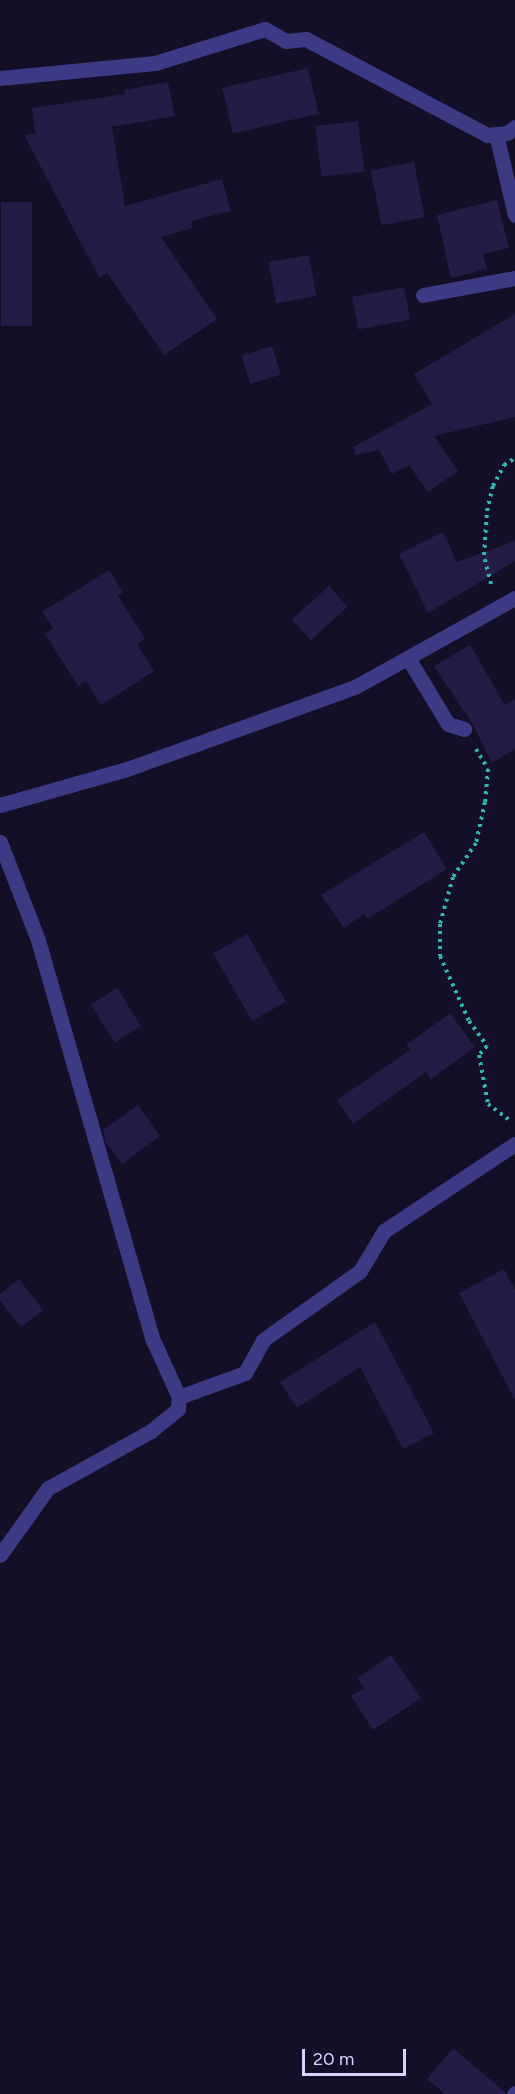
<!DOCTYPE html>
<html>
<head>
<meta charset="utf-8">
<style>
	body { margin:0 }
	#map { position:relative; width:515px; height:2094px; overflow:hidden; background:#130f26; font-family:Figtree,sans-serif }
	div>[style] { position:absolute }
	[style*='--x'] { left:calc(var(--x)*1px); top:calc(var(--y)*1px); width:calc(var(--w)*1px); rotate:calc(var(--a)*1deg) }
	.building>* { inset:0; background:#241b47; transform-origin:0 0 }
	.path>* { height:4px; margin-top:-2px; transform-origin:0; background:repeating-linear-gradient(90deg,#2fb8b0 0 3px,transparent 0 7.5px) }
	.street>* { height:15px; margin:-7.5px; padding:0 7.5px; transform-origin:7.5px; border-radius:7.5px; background:#3d3a85 }
	span { translate:-50% -50%; white-space:nowrap; text-align:center; line-height:1.15; -webkit-text-stroke:4.5px #130f26; paint-order:stroke }
	.scale { position:absolute; left:302px; top:2049px; width:104px; height:27px; box-sizing:border-box; border:3px solid #d9d4ff; border-top:0; padding-left:8px; font-size:18px; line-height:21px; white-space:nowrap; color:#d9d4ff; -webkit-text-stroke:4px #130f26; paint-order:stroke }
</style>
</head>
<body>
<div id="map">
	<div class="building">
		<div style="left:308px;top:68px;width:47px;height:88px;rotate:77deg"></div>
		<div style="clip-path:polygon(168px 82px,175px 116px,112px 127px,125px 206px,222px 179px,231px 211px,191px 221px,193px 228px,161px 237px,217px 319px,164px 355px,107px 273px,99px 277px,24px 135px,35px 133px,32px 108px,125px 94px,125px 90px)"></div>
		<div style="left:358px;top:121px;width:51px;height:43px;rotate:83deg"></div>
		<div style="left:414px;top:162px;width:56px;height:44px;rotate:79deg"></div>
		<div style="clip-path:polygon(497px 200px,509px 248px,483px 254px,487px 269px,451px 278px,437px 215px)"></div>
		<div style="left:1px;top:202px;width:31px;height:124px"></div>
		<div style="left:309px;top:255px;width:42px;height:41px;rotate:80deg"></div>
		<div style="left:404px;top:287px;width:33px;height:53px;rotate:79deg"></div>
		<div style="clip-path:polygon(515px 314px,515px 417px,434px 436px,458px 471px,428px 492px,409px 465px,392px 474px,379px 450px,356px 455px,353px 447px,432px 404px,414px 374px)"></div>
		<div style="left:272px;top:346px;width:30px;height:32px;rotate:73deg"></div>
		<div style="clip-path:polygon(443px 532px,457px 562px,515px 541px,515px 561px,428px 613px,399px 554px)"></div>
		<div style="clip-path:polygon(109px 570px,123px 592px,118px 596px,145px 639px,137px 644px,154px 671px,101px 705px,86px 681px,78px 686px,45px 634px,53px 628px,42px 612px)"></div>
		<div style="left:329px;top:586px;width:28px;height:50px;rotate:48deg"></div>
		<div style="clip-path:polygon(470px 645px,505px 705px,515px 699px,515px 749px,492px 763px,472px 723px,434px 666px)"></div>
		<div style="clip-path:polygon(424px 832px,447px 869px,367px 919px,364px 914px,344px 928px,321px 895px)"></div>
		<div style="left:247px;top:934px;width:78px;height:39px;rotate:60deg"></div>
		<div style="left:117px;top:988px;width:45px;height:31px;rotate:58deg"></div>
		<div style="clip-path:polygon(450px 1013px,475px 1047px,431px 1079px,426px 1072px,353px 1124px,337px 1100px,410px 1050px,406px 1045px)"></div>
		<div style="clip-path:polygon(138px 1105px,160px 1136px,122px 1164px,106px 1143px,103px 1130px)"></div>
		<div style="clip-path:polygon(504px 1269px,515px 1290px,515px 1400px,459px 1293px)"></div>
		<div style="clip-path:polygon(19px 1279px,43px 1310px,21px 1327px,0 1301px,0 1294px)"></div>
		<div style="clip-path:polygon(375px 1322px,434px 1433px,403px 1449px,360px 1367px,297px 1408px,280px 1382px)"></div>
		<div style="clip-path:polygon(391px 1655px,421px 1698px,373px 1730px,351px 1696px,364px 1688px,357px 1678px)"></div>
		<div style="clip-path:polygon(453px 2048px,505px 2092px,505px 2094px,445px 2094px,427px 2079px)"></div>
	</div>
	<div class="path">
		<div style="--x:491;--y:584;--w:30;--a:-104"></div>
		<div style="--x:484;--y:555;--w:44;--a:-86.1"></div>
		<div style="--x:487;--y:511;--w:26;--a:-77"></div>
		<div style="--x:493;--y:486;--w:24;--a:-62"></div>
		<div style="--x:504;--y:465;--w:13;--a:-32"></div>
		<div style="--x:476;--y:749;--w:23;--a:59"></div>
		<div style="--x:488;--y:769;--w:33;--a:95"></div>
		<div style="--x:485;--y:802;--w:42;--a:102.4"></div>
		<div style="--x:476;--y:843;--w:41;--a:124.1"></div>
		<div style="--x:453;--y:877;--w:49;--a:105.5"></div>
		<div style="--x:440;--y:924;--w:32;--a:90"></div>
		<div style="--x:440;--y:956;--w:71;--a:66"></div>
		<div style="--x:469;--y:1021;--w:31;--a:54"></div>
		<div style="--x:487;--y:1046;--w:12;--a:132"></div>
		<div style="--x:479;--y:1055;--w:50;--a:79.6"></div>
		<div style="--x:488;--y:1104;--w:26;--a:37"></div>
	</div>
	<div class="street">
		<div style="--x:0;--y:78;--w:156;--a:-5.5"></div>
		<div style="--x:155;--y:63;--w:115;--a:-17.2"></div>
		<div style="--x:265;--y:29;--w:24;--a:30"></div>
		<div style="--x:286;--y:41;--w:20;--a:-6"></div>
		<div style="--x:306;--y:39;--w:205;--a:27.9"></div>
		<div style="--x:487;--y:135;--w:20;--a:-6"></div>
		<div style="--x:507;--y:133;--w:10;--a:-37"></div>
		<div style="--x:496;--y:134;--w:83;--a:76.8"></div>
		<div style="--x:423;--y:295;--w:94;--a:-10.5"></div>
		<div style="--x:408;--y:658;--w:77;--a:58.8"></div>
		<div style="--x:448;--y:724;--w:17;--a:17"></div>
		<div style="--x:0;--y:805;--w:132;--a:-15.8"></div>
		<div style="--x:127;--y:769;--w:242;--a:-19.8"></div>
		<div style="--x:355;--y:687;--w:183;--a:-29.1"></div>
		<div style="--x:0;--y:842;--w:105;--a:68.8"></div>
		<div style="--x:38;--y:940;--w:414;--a:74"></div>
		<div style="--x:152;--y:1338;--w:65;--a:65.4"></div>
		<div style="--x:179;--y:1397;--w:12;--a:95"></div>
		<div style="--x:178;--y:1409;--w:35;--a:141"></div>
		<div style="--x:151;--y:1431;--w:118;--a:151"></div>
		<div style="--x:48;--y:1488;--w:82;--a:125.6"></div>
		<div style="--x:179;--y:1397;--w:70;--a:-20"></div>
		<div style="--x:245;--y:1373;--w:38;--a:-61"></div>
		<div style="--x:263;--y:1340;--w:119;--a:-35.4"></div>
		<div style="--x:360;--y:1271;--w:47;--a:-59"></div>
		<div style="--x:384;--y:1231;--w:157;--a:-33.6"></div>
		<div style="--x:514;--y:2094;--w:1;--a:-45"></div>
	</div>
	<div class="scale">20 m</div>
</div>
</body>
</html>
